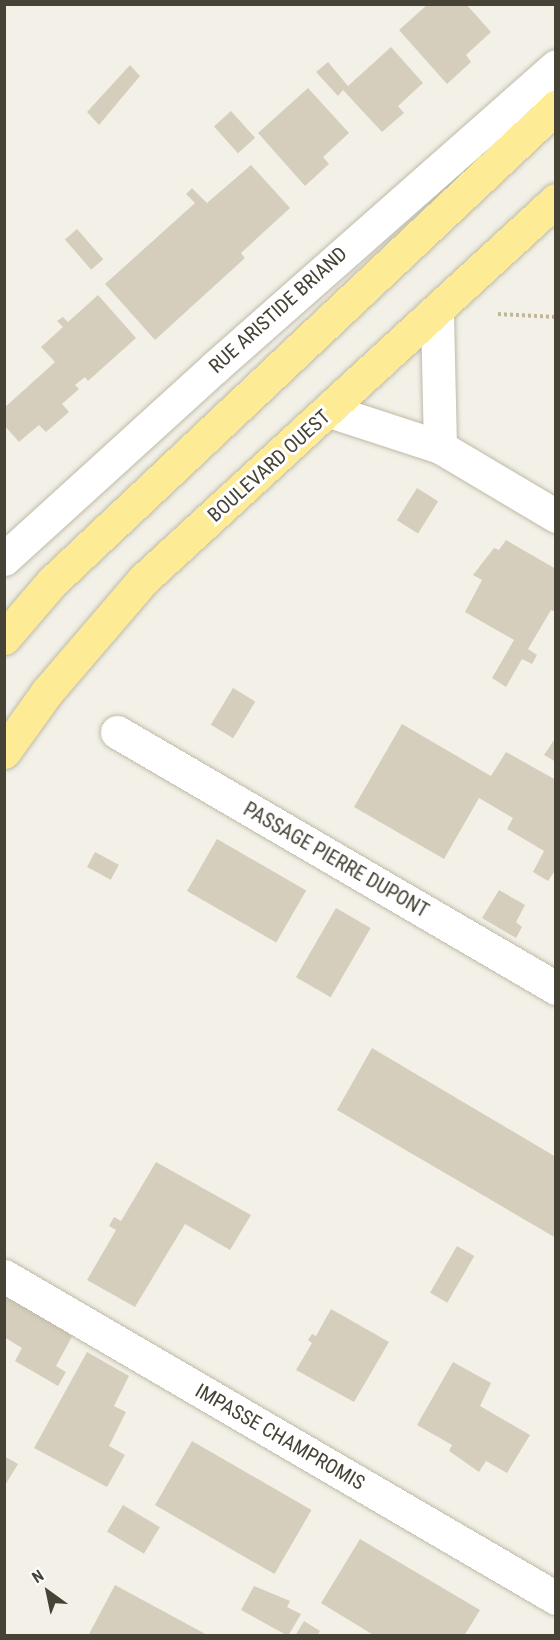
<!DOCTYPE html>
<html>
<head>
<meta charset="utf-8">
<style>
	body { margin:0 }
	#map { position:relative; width:560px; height:1640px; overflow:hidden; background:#f3f1e7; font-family:"Roboto Condensed",sans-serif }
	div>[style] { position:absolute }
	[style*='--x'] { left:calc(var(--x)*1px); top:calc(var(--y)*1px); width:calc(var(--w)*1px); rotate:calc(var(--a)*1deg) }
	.building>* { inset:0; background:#d5cebc; transform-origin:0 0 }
	.path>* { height:4px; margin-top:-2px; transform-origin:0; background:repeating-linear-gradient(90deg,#c0b79b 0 3px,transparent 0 6px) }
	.roads { filter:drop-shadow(0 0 2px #bfbaa9) drop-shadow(0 0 2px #bfbaa9) }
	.minor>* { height:33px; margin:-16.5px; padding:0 16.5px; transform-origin:16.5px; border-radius:16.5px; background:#fff }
	.major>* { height:33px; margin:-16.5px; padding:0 16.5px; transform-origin:16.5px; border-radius:16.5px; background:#fdeb96 }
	span { translate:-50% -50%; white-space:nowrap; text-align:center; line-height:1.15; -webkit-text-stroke:6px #fff; paint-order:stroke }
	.street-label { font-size:20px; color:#464236 }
	.frame { position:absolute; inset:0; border:6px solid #464236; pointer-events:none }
	.north { position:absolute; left:18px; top:1562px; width:60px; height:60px; -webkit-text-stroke:4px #fff; paint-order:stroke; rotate:327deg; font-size:16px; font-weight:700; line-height:24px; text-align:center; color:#464236 }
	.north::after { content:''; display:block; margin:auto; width:21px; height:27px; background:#464236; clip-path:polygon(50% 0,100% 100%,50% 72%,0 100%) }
</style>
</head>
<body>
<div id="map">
	<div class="building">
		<div style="clip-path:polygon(428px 4px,466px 4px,491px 32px,466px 55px,471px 62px,447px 84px,399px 30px)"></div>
		<div style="clip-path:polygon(391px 47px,423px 83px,398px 106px,404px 113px,382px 132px,343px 90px,338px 96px,316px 72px,328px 62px,348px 86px)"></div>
		<div style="clip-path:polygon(130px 65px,140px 76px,99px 125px,87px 112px)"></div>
		<div style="clip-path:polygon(308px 88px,349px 133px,323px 157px,329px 164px,305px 186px,258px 133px)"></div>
		<div style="left:231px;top:111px;width:36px;height:23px;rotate:48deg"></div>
		<div style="clip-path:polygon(251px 165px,290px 208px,241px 253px,245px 258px,155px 340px,105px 284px,195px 203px,186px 194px,192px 188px,207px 203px)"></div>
		<div style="left:77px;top:229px;width:40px;height:16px;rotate:49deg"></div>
		<div style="clip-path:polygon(98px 295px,136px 338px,88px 381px,85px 377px,75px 385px,79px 389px,62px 404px,69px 412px,46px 432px,39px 425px,19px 442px,4px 425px,4px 408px,55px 362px,41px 347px,63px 327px,57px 321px,63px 317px,68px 322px)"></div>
		<div style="left:417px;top:488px;width:25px;height:38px;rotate:32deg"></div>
		<div style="clip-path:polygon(506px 540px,556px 569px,556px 612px,551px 610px,528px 649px,537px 655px,532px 664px,522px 659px,506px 687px,492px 678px,514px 640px,465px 612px,482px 580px,473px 575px,494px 548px,499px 550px)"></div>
		<div style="left:233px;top:688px;width:26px;height:43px;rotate:31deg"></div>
		<div style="clip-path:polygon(402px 724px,491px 776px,506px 752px,556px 780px,556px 869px,548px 881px,533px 872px,544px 851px,507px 829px,513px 818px,479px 798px,444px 859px,354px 807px)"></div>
		<div style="clip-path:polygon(556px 737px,556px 762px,544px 755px)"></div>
		<div style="left:217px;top:839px;width:103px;height:60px;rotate:30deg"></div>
		<div style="left:95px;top:852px;width:27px;height:17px;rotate:28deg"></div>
		<div style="clip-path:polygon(499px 890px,525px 905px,516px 922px,522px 927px,516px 938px,482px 918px)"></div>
		<div style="left:336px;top:908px;width:40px;height:80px;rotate:30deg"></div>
		<div style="clip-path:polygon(372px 1048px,556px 1157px,556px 1238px,337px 1110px)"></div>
		<div style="clip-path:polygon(156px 1162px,251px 1215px,230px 1250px,185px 1224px,135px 1307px,87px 1280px,116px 1230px,109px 1226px,114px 1217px,121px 1221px)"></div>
		<div style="left:457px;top:1246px;width:20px;height:54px;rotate:30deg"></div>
		<div style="clip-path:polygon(4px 1292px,74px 1333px,56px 1366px,66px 1372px,58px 1386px,15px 1361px,22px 1348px,4px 1337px)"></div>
		<div style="clip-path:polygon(331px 1309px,389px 1342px,354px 1402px,296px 1370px,312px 1343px,308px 1340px,312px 1334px,316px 1336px)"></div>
		<div style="clip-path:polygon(87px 1352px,129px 1376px,114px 1406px,126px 1412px,109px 1446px,125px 1455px,107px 1487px,34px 1448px)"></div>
		<div style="clip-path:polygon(453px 1362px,491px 1383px,480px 1406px,530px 1435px,507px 1473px,486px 1461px,479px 1472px,449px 1451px,452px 1445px,417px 1425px)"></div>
		<div style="left:192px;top:1441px;width:138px;height:74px;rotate:30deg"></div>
		<div style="clip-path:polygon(4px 1456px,18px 1464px,4px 1487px)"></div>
		<div style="left:123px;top:1505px;width:43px;height:31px;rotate:31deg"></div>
		<div style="clip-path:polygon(360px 1539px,480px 1610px,464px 1636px,375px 1636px,321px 1603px)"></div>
		<div style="clip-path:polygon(115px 1585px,209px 1636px,88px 1636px)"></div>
		<div style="clip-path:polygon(254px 1586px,290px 1601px,287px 1607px,301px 1614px,288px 1636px,241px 1610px)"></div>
		<div style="clip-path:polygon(304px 1621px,320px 1631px,317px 1636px,295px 1636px)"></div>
	</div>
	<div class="path">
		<div style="--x:498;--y:314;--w:58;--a:3"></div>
	</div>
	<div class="roads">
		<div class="minor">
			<div style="--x:330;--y:411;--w:116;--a:18.1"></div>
			<div style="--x:440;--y:447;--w:136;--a:-91.3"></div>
			<div style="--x:440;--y:447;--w:135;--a:30.7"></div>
			<div style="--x:4;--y:559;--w:285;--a:-42.3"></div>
			<div style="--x:215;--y:367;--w:455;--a:-41.4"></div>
			<div style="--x:117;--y:732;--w:508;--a:30.25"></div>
			<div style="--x:4;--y:1276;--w:639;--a:30.26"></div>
		</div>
		<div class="major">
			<div style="--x:4;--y:638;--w:74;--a:-49.4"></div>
			<div style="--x:52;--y:582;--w:693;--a:-43.3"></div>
			<div style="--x:4;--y:752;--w:74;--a:-54.4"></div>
			<div style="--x:47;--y:692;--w:149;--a:-49.4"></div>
			<div style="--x:144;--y:579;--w:560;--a:-42.61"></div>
		</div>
	</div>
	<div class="street-label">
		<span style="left:278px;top:310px;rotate:-42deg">RUE ARISTIDE BRIAND</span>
		<span style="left:269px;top:466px;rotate:-42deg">BOULEVARD OUEST</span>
		<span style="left:336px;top:860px;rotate:30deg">PASSAGE PIERRE DUPONT</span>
		<span style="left:280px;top:1437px;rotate:30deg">IMPASSE CHAMPROMIS</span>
	</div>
	<div class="frame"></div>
	<div class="north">N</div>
</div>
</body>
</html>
